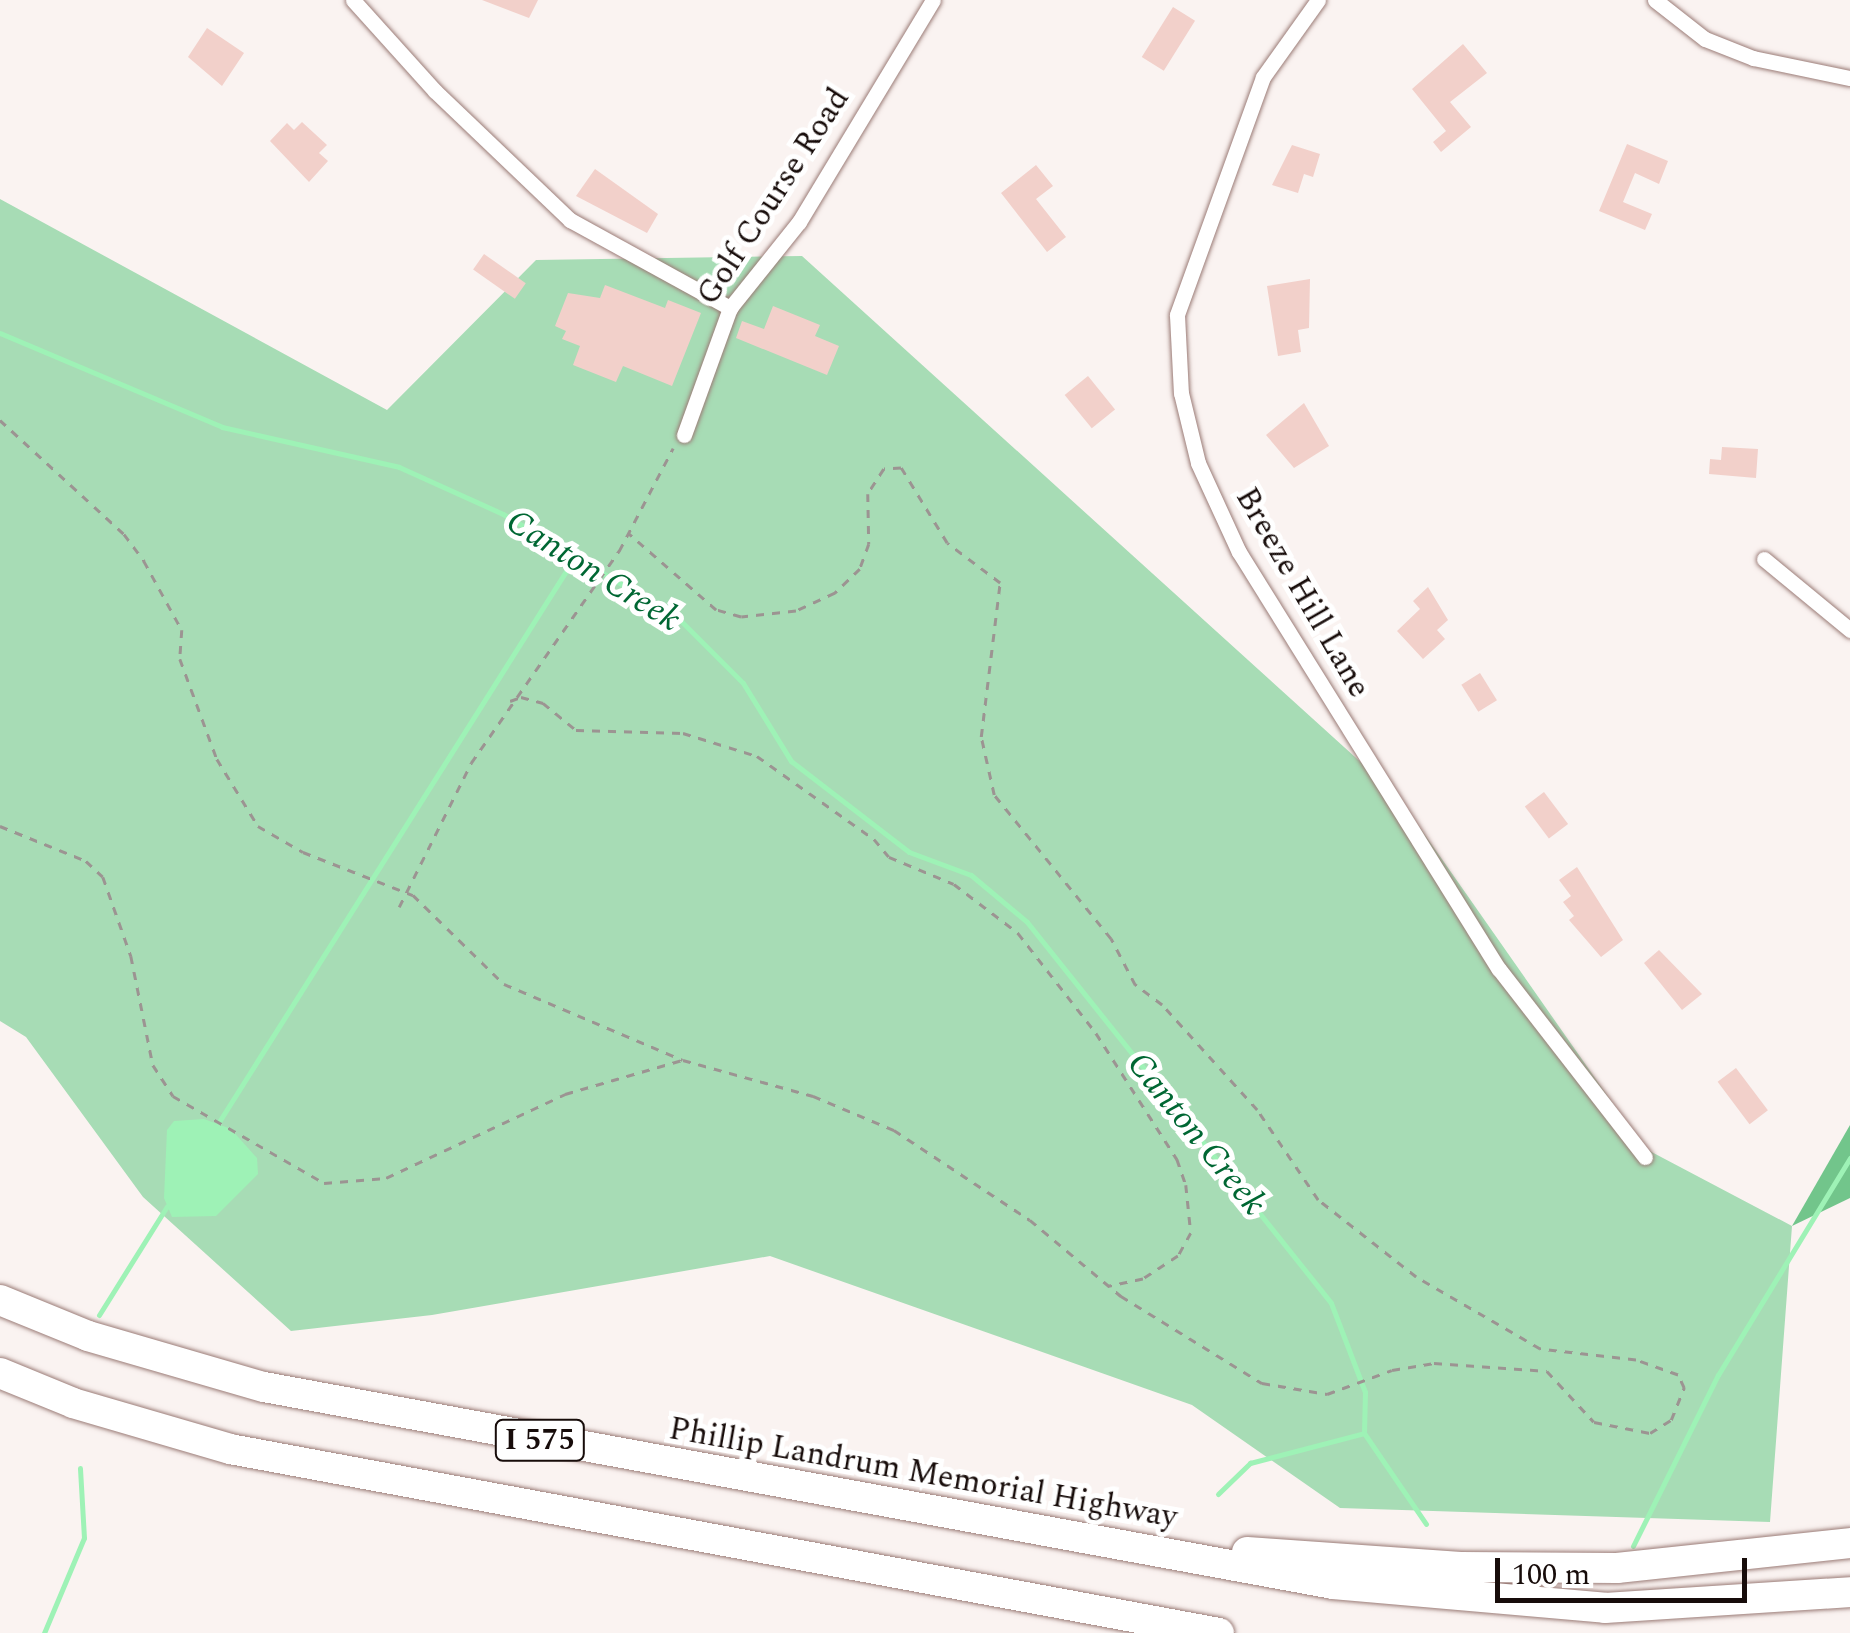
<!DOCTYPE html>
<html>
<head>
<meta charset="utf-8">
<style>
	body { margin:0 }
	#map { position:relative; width:1850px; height:1633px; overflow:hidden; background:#faf3f1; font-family:Spectral,serif }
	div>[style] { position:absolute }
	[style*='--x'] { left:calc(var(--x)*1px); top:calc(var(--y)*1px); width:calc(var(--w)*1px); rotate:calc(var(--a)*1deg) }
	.green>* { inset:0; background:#a7dcb5 }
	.forest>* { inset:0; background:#72c58b }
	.water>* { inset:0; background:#9ef2b6 }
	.stream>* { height:5px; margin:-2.5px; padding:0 2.5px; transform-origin:2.5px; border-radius:2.5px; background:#9ef2b6 }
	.building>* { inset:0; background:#f2d0ca; transform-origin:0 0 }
	.path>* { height:2.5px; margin-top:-1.25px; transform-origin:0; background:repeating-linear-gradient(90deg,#9c9492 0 8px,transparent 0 16px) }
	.roads { filter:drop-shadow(0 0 2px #9b7c77) drop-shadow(0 0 2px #9b7c77) }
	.street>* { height:15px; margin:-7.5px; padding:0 7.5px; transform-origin:7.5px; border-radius:7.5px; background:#fff }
	.highway>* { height:30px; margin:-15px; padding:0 15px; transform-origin:15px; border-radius:15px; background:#fff }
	span { translate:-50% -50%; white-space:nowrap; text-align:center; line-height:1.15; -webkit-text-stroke:10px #fff; paint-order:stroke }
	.shield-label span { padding:2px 8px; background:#fff; border:2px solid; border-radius:8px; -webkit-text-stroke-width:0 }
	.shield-label { font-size:30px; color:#170c0a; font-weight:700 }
	.street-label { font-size:32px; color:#170c0a }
	.water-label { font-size:35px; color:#006733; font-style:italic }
	.scale { position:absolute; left:1495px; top:1558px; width:252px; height:45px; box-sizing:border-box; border:5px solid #170c0a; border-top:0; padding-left:12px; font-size:30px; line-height:35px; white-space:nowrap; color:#170c0a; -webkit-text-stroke:8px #fff; paint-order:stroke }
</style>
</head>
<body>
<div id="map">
	<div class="green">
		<div style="clip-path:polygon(0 199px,387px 410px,536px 260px,802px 256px,1397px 795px,1644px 1148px,1792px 1226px,1770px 1522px,1340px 1508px,1192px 1405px,770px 1256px,432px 1315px,291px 1331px,143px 1197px,26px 1037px,0 1021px)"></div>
	</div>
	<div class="forest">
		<div style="clip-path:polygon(1850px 1125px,1850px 1198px,1792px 1226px)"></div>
	</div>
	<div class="water">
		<div style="clip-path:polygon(204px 1119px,231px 1129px,257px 1158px,258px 1174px,216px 1216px,172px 1217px,164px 1198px,167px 1130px,174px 1121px)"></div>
	</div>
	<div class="stream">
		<div style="--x:0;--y:333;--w:241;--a:22.9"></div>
		<div style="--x:222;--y:427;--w:181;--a:12.7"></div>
		<div style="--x:399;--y:467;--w:114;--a:24.3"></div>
		<div style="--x:503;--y:514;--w:202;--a:30.6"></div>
		<div style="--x:677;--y:617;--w:93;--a:45"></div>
		<div style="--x:743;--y:683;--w:92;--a:58.4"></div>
		<div style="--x:791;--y:761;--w:149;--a:37.6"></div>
		<div style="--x:909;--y:852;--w:66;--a:20.4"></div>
		<div style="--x:971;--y:875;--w:73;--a:40"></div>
		<div style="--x:1027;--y:922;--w:487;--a:51.4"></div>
		<div style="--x:1331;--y:1303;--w:95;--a:69.1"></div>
		<div style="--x:1365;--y:1392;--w:41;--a:91.4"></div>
		<div style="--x:1364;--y:1433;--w:110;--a:55.7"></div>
		<div style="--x:217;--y:1125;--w:668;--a:-57.79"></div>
		<div style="--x:99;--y:1315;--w:128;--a:-58"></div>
		<div style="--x:1218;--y:1494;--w:45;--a:-44.1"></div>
		<div style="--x:1250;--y:1463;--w:118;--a:-14.7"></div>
		<div style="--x:1633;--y:1546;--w:191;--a:-63.6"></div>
		<div style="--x:1718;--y:1375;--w:254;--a:-58.7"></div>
		<div style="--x:44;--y:1633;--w:103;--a:-67.2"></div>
		<div style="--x:84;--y:1538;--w:70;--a:-93.3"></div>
	</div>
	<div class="building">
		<div style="clip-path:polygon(482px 0,538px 0,529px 18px)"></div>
		<div style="left:1173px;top:7px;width:26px;height:59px;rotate:32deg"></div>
		<div style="clip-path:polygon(207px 28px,244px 53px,222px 86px,188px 57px)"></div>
		<div style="clip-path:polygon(1463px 44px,1487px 73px,1450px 102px,1471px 127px,1441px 152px,1433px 142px,1446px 131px,1412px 89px)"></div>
		<div style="clip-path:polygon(302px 122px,327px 145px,319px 153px,328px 161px,309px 182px,270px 141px,287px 123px,294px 130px)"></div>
		<div style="clip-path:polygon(1627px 144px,1668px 161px,1659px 184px,1635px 173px,1623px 202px,1652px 214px,1645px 230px,1599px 211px)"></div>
		<div style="clip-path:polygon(1292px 145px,1320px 154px,1313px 177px,1304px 174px,1298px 193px,1272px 185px)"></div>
		<div style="clip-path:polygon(1036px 165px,1053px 186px,1036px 199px,1066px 237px,1047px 252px,1001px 193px)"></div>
		<div style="clip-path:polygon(595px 169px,658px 214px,647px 233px,576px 196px)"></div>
		<div style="left:484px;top:254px;width:51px;height:19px;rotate:35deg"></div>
		<div style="clip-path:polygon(1310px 279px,1309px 328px,1298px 330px,1301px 352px,1278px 356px,1267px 286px)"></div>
		<div style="clip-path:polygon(605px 285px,665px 308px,668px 300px,701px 313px,672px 386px,623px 366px,616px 382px,573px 365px,580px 346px,562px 339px,566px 331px,555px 326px,568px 293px,600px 298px)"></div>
		<div style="clip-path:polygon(773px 306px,820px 325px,815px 336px,839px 346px,827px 375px,736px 338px,742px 321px,764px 329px)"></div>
		<div style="left:1088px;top:376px;width:43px;height:30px;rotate:51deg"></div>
		<div style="clip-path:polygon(1304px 403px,1329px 446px,1294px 468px,1266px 435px)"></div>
		<div style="clip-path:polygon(1722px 447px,1758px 449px,1756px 478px,1709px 474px,1710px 459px,1721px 460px)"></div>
		<div style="clip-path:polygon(1428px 587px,1448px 620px,1437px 630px,1445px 639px,1423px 659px,1397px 631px,1420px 609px,1413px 601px)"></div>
		<div style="left:1480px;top:673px;width:32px;height:22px;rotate:58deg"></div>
		<div style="left:1544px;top:792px;width:40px;height:24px;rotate:53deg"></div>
		<div style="clip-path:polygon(1577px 867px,1623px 940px,1601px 957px,1569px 920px,1574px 916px,1563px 902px,1571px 896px,1559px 880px)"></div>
		<div style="clip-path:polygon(1659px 950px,1702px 994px,1682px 1010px,1644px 963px)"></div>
		<div style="left:1736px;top:1068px;width:53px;height:23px;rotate:53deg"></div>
	</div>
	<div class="path">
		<div style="--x:0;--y:420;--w:168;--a:42.6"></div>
		<div style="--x:124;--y:534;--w:34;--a:53"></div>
		<div style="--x:144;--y:561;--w:79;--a:61.2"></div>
		<div style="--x:182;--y:630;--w:29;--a:94"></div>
		<div style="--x:180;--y:659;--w:107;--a:69.7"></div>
		<div style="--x:217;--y:759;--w:79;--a:58.5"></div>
		<div style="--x:258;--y:826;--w:52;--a:30"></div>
		<div style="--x:303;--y:852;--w:118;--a:21.4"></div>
		<div style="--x:413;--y:895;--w:127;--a:44.4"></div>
		<div style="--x:504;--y:984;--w:194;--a:23"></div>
		<div style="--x:683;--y:1060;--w:135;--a:15.5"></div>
		<div style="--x:813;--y:1096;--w:88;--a:22.8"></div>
		<div style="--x:894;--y:1130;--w:163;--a:33.5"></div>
		<div style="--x:1030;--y:1220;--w:119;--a:39.9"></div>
		<div style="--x:1121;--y:1296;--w:166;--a:31.7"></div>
		<div style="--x:1262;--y:1383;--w:66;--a:9.6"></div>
		<div style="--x:1327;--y:1394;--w:69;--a:-20.3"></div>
		<div style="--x:1392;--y:1370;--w:43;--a:-9.5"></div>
		<div style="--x:1434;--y:1363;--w:113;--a:4"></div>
		<div style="--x:1547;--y:1371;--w:69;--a:47.3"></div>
		<div style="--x:1594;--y:1422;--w:57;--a:11.1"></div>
		<div style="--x:1650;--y:1433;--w:25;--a:-32"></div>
		<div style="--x:1671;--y:1420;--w:35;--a:-68"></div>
		<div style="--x:1684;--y:1388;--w:14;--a:-115"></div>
		<div style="--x:1678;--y:1375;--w:45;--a:-160.3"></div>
		<div style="--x:1636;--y:1360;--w:97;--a:-173.5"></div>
		<div style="--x:1540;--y:1349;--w:143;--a:-149.9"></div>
		<div style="--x:1416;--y:1277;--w:125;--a:-141.8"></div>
		<div style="--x:1318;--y:1200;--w:109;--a:-124.1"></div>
		<div style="--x:1257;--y:1110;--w:142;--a:-132.1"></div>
		<div style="--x:1162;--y:1005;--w:34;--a:-143"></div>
		<div style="--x:1135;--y:985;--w:52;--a:-117.6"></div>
		<div style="--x:1111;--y:939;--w:186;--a:-129.1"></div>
		<div style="--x:994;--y:795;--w:59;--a:-102.6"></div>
		<div style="--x:981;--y:737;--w:155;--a:-83"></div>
		<div style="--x:1000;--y:583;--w:66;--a:-143"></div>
		<div style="--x:947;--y:543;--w:88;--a:-121.5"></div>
		<div style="--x:901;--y:468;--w:17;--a:177"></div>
		<div style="--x:884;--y:469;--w:30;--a:123"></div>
		<div style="--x:868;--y:494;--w:50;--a:88.9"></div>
		<div style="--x:869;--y:544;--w:27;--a:110"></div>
		<div style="--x:860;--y:569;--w:35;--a:136"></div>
		<div style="--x:835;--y:593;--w:43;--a:155.2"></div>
		<div style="--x:796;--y:611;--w:55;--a:173.8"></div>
		<div style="--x:741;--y:617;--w:26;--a:-164"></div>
		<div style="--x:716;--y:610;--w:116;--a:-138.9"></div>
		<div style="--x:510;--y:701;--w:12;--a:-20"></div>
		<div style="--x:521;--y:697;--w:23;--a:15"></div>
		<div style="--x:543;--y:703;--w:43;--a:39.3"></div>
		<div style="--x:576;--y:730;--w:107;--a:1.6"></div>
		<div style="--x:683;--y:733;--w:77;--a:17.3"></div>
		<div style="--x:757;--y:756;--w:143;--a:35.4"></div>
		<div style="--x:874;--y:839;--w:23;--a:50"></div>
		<div style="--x:889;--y:857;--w:70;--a:22.6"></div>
		<div style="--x:954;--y:884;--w:81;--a:37.4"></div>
		<div style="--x:1018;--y:933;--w:127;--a:52"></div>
		<div style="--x:1096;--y:1033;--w:150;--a:57.3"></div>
		<div style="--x:1177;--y:1159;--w:28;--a:71"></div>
		<div style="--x:1186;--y:1185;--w:48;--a:84.1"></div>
		<div style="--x:1191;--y:1233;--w:26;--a:119"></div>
		<div style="--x:1178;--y:1256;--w:42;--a:146.7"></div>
		<div style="--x:1143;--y:1279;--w:35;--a:168"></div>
		<div style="--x:0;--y:826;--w:93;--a:22.1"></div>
		<div style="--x:86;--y:861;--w:23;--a:43"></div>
		<div style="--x:103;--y:877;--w:84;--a:70.5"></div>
		<div style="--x:131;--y:956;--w:111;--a:78.6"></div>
		<div style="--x:153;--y:1065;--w:37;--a:57"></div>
		<div style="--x:173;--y:1096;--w:174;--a:29.9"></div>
		<div style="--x:324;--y:1183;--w:62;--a:-4.6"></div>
		<div style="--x:386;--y:1178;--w:198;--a:-25.1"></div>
		<div style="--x:565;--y:1094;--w:122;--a:-16.2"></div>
		<div style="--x:399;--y:907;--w:161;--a:-63.4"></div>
		<div style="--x:471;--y:763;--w:259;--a:-55.1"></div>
		<div style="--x:619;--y:551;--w:116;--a:-62.3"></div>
	</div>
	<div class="roads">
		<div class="street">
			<div style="--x:353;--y:0;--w:122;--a:48"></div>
			<div style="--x:435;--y:91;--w:187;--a:43.7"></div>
			<div style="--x:570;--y:220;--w:183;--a:28.8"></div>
			<div style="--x:1318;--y:0;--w:95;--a:125.5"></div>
			<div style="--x:1263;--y:77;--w:253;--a:109.9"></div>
			<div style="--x:1177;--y:315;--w:78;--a:87.1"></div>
			<div style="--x:1181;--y:393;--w:72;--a:76.3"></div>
			<div style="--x:1198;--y:463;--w:98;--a:65.3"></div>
			<div style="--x:1239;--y:552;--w:491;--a:58.1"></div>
			<div style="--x:1499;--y:969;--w:238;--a:52.2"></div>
			<div style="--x:1655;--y:0;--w:63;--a:38"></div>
			<div style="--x:1705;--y:39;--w:52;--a:21.6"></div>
			<div style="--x:1753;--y:58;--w:99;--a:11.7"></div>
			<div style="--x:684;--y:435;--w:135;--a:-70.1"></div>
			<div style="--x:730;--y:308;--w:110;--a:-51.3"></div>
			<div style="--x:799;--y:222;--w:259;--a:-58.9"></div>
			<div style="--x:1764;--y:559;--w:112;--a:39.5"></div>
		</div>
		<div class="highway">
			<div style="--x:0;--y:1300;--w:95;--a:22.2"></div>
			<div style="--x:88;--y:1336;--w:183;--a:16.2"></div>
			<div style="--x:264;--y:1387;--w:1087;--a:10.44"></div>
			<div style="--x:1333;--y:1584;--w:273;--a:5"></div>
			<div style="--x:1605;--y:1608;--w:246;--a:-3.7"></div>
			<div style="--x:0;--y:1373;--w:79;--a:22.3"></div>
			<div style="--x:73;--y:1403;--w:164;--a:16.3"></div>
			<div style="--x:230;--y:1449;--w:1006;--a:10.54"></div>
			<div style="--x:1247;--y:1552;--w:214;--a:4"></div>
			<div style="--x:1460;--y:1567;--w:157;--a:0.4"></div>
			<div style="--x:1617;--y:1568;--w:234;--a:-6.1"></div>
		</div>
	</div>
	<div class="shield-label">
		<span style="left:540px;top:1440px">I 575</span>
	</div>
	<div class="street-label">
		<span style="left:774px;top:197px;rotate:-57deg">Golf Course Road</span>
		<span style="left:1302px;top:593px;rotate:60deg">Breeze Hill Lane</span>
		<span style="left:923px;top:1474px;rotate:10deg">Phillip Landrum Memorial Highway</span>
	</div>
	<div class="water-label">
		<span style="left:593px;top:571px;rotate:32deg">Canton Creek</span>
		<span style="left:1196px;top:1134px;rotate:51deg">Canton Creek</span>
	</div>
	<div class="scale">100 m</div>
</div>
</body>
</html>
